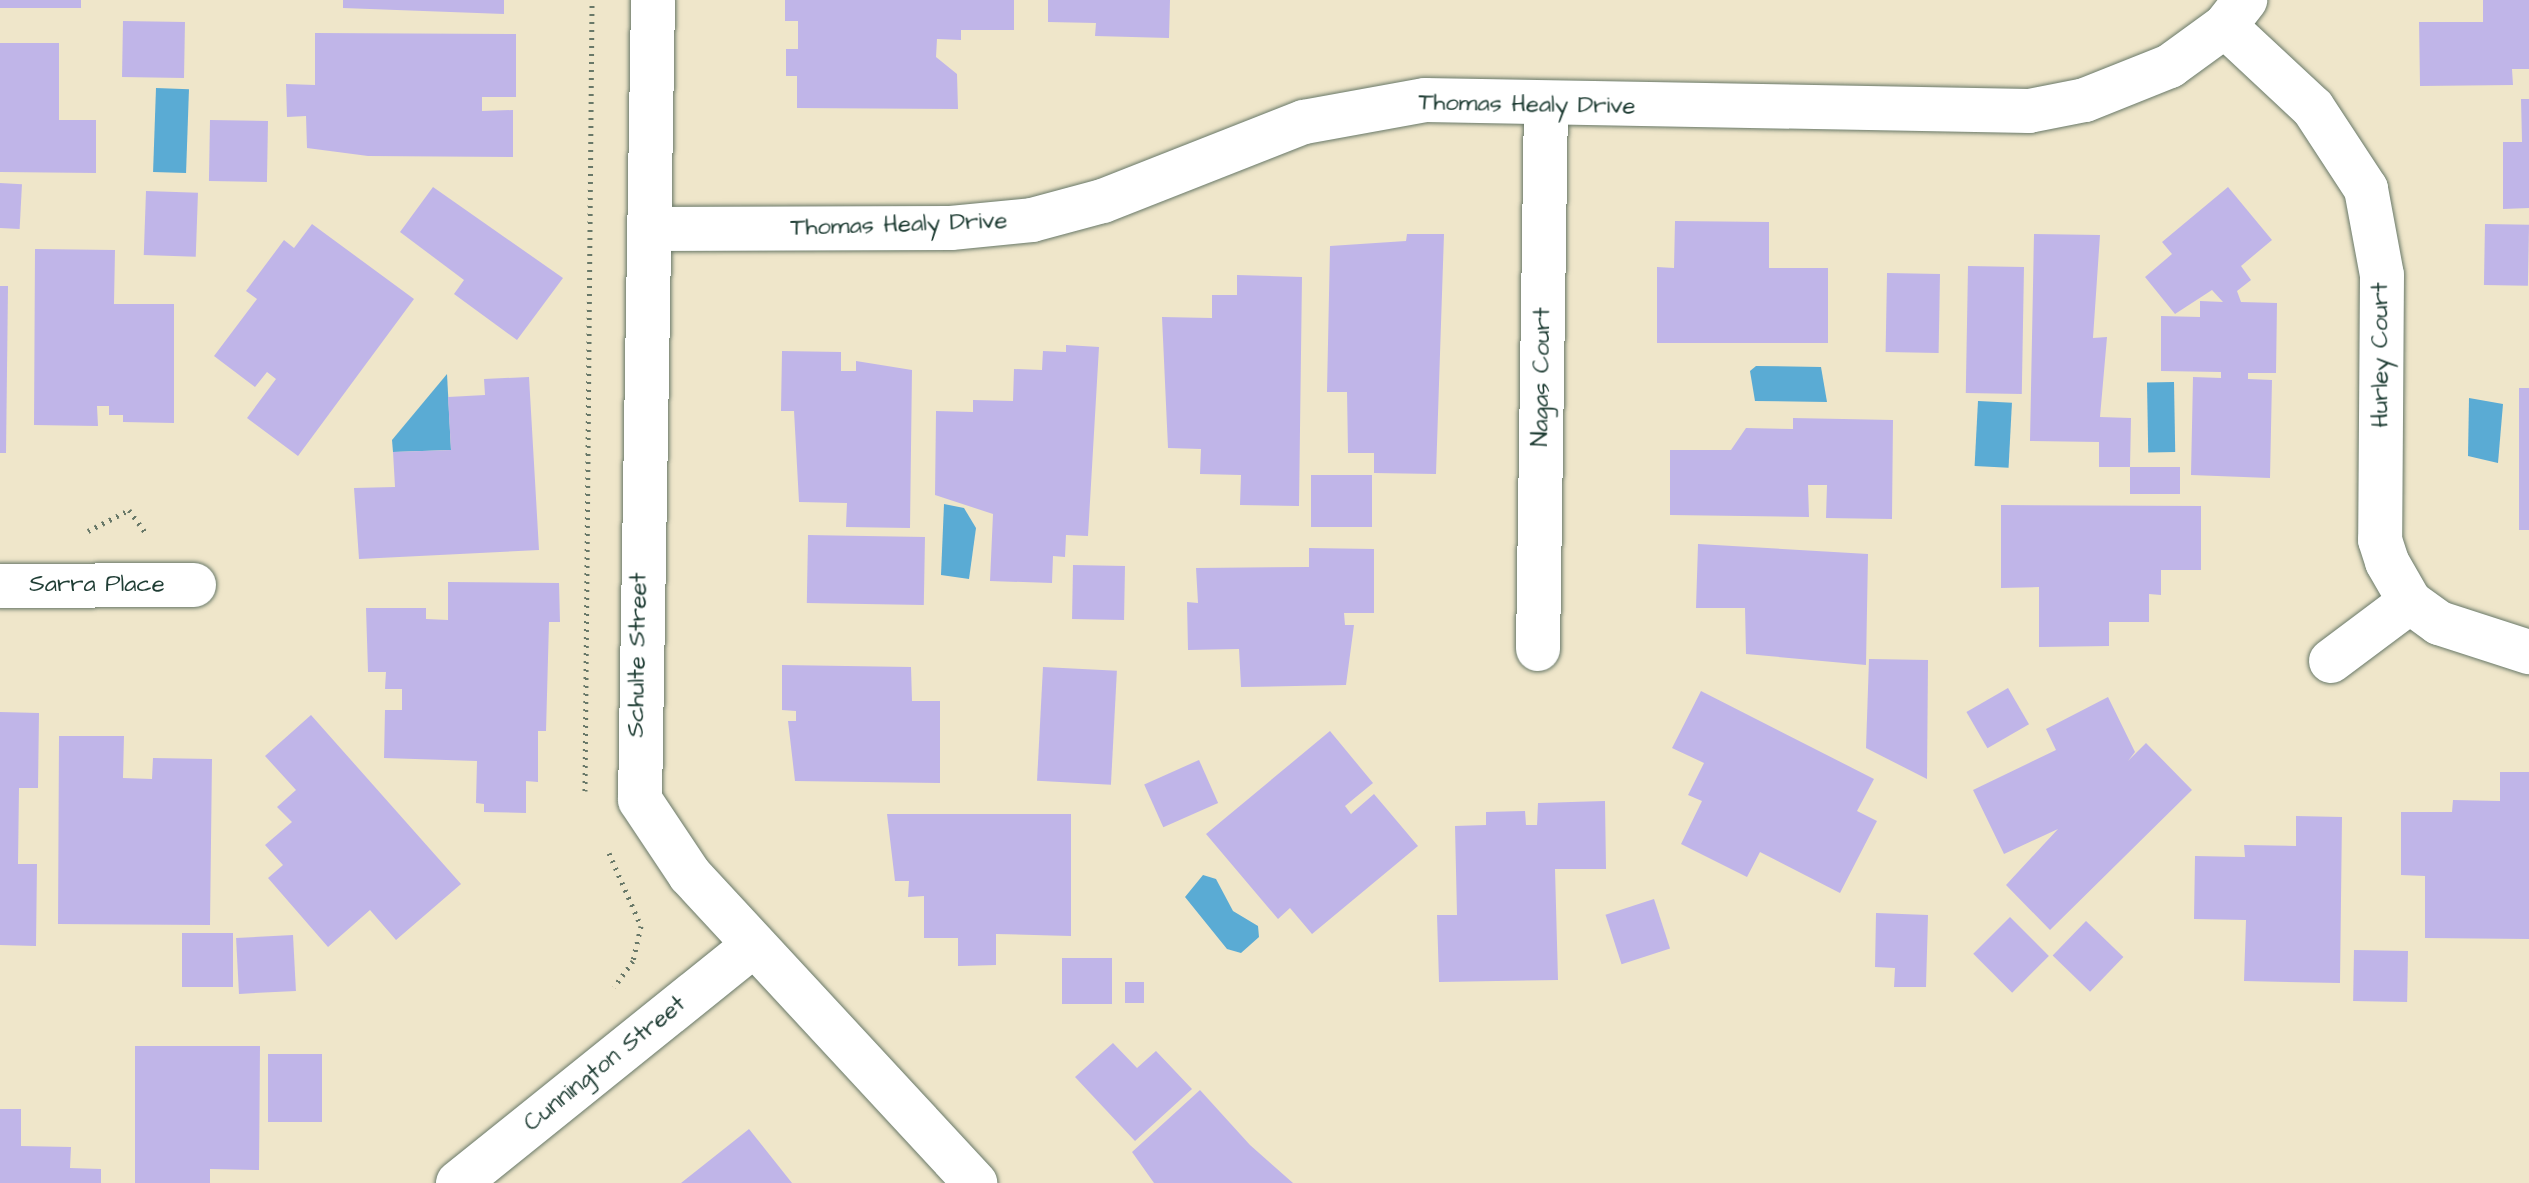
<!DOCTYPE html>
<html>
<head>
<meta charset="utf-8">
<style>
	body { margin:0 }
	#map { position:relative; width:2529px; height:1183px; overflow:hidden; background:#efe6ca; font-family:"Architects Daughter",sans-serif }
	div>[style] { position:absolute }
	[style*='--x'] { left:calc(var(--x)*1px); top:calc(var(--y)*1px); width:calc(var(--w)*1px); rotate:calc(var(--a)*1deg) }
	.water>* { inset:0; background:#5aabd4; transform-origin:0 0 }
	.building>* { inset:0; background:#c0b5e8; transform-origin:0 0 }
	.path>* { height:5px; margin-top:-2.5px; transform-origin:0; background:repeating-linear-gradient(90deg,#687868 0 2px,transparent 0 8px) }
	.roads { filter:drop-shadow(0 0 2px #687868) drop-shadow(0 0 2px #687868) }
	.minor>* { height:44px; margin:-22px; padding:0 22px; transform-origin:22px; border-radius:22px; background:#fff }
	span { translate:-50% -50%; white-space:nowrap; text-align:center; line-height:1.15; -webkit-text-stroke:8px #fff; paint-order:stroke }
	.street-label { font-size:24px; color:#1f3d34 }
</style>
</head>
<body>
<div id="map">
	<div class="water">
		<div style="left:156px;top:88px;width:33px;height:84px;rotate:2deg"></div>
		<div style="clip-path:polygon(1756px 366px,1821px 367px,1827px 402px,1755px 401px,1750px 371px)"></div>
		<div style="clip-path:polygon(447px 374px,451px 450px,393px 452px,392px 440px)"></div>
		<div style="left:2174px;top:382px;width:70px;height:27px;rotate:89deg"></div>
		<div style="clip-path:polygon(2469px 398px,2503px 404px,2498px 463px,2468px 456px)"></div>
		<div style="left:1978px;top:401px;width:34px;height:65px;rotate:3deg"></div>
		<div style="clip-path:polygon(944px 504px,964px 508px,976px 528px,969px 579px,941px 575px)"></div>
		<div style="clip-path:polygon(1203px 875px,1216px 879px,1233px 911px,1258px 926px,1259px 937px,1241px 953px,1227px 949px,1185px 897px)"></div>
	</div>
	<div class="building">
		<div style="left:0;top:0;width:81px;height:8px"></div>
		<div style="clip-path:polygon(343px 0,504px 0,504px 14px,343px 8px)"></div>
		<div style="clip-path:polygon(785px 0,1014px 0,1014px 30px,961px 30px,961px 40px,937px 39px,936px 57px,957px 74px,958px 109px,797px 108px,797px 76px,786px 76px,786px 49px,798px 49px,798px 21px,785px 21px)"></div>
		<div style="clip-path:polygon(1048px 0,1170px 0,1169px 38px,1095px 36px,1096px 23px,1048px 22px)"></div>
		<div style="clip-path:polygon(2483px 0,2529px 0,2529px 69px,2512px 69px,2513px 85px,2420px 86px,2419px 22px,2483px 22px)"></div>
		<div style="left:123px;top:21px;width:62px;height:56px;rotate:1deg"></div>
		<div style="clip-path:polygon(315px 33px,516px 34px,516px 97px,482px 97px,482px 111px,513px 110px,513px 157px,368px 156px,307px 148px,306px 116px,287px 117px,286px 84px,315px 85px)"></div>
		<div style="clip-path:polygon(0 43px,59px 43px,59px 120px,96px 120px,96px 173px,0 172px)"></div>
		<div style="clip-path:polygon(2521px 99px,2529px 99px,2529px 208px,2503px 209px,2503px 142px,2522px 142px)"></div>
		<div style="left:210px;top:120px;width:58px;height:61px;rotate:1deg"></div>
		<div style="left:0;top:183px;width:22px;height:45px;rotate:3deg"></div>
		<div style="clip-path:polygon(433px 187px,563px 278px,517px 340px,454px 294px,464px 280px,400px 232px)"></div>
		<div style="clip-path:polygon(2228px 187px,2272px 240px,2241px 266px,2251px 280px,2237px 291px,2241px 302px,2277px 303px,2276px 373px,2248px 373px,2248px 379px,2272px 380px,2270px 478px,2191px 475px,2193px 377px,2221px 378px,2221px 372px,2161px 371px,2161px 316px,2200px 317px,2200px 301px,2223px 302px,2212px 290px,2175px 314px,2145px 277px,2172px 254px,2162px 242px)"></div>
		<div style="left:146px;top:191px;width:52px;height:64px;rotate:2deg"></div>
		<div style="clip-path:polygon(1675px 221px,1769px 222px,1769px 268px,1828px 268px,1828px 343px,1657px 343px,1657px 267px,1674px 268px)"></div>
		<div style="clip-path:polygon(312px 224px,414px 299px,298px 456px,247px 418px,276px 379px,267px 372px,255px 387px,214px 356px,257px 299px,246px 291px,284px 240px,294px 248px)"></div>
		<div style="left:2485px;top:224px;width:44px;height:61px;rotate:1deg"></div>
		<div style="clip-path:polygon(1407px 234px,1444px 234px,1436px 474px,1374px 473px,1374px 453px,1348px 453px,1347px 392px,1327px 392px,1330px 246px,1406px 241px)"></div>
		<div style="clip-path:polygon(2034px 234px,2100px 235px,2093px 338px,2107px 337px,2100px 417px,2131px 418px,2130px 467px,2099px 467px,2099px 442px,2030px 441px)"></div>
		<div style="clip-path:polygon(35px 249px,115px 250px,114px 304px,174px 304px,174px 423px,123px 422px,123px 415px,109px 415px,109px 406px,97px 406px,98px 426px,34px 425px)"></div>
		<div style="left:1968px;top:266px;width:56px;height:127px;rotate:1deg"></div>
		<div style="left:1887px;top:273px;width:53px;height:79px;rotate:1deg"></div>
		<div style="clip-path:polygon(1237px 275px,1302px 277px,1299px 506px,1240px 505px,1241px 475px,1200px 474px,1201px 449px,1168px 448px,1162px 317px,1212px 318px,1212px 295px,1237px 295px)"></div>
		<div style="clip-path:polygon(0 286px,8px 286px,6px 453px,0 453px)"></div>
		<div style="clip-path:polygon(1066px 345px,1099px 347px,1088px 536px,1066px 535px,1065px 557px,1053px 556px,1052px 583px,990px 581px,993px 514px,935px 495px,936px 411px,973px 412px,973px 400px,1013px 401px,1014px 369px,1042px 370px,1043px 351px,1066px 352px)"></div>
		<div style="clip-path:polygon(782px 351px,841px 352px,841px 371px,856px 371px,856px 361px,912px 370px,910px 528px,846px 527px,847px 503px,799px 502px,794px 411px,781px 411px)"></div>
		<div style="clip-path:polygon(529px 377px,539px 550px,359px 559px,354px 488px,395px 487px,393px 452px,451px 450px,448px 397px,485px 395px,484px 379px)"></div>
		<div style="left:2519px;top:388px;width:10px;height:142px"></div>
		<div style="clip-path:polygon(1793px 418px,1893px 420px,1892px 519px,1826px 518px,1827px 485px,1808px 485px,1809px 517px,1670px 515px,1670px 450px,1731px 450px,1746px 428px,1793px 429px)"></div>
		<div style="left:2130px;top:467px;width:50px;height:27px"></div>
		<div style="left:1311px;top:475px;width:61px;height:52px"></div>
		<div style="clip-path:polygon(2001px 505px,2201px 506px,2201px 570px,2161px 570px,2161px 595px,2149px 594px,2149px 622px,2109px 622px,2109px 646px,2039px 647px,2039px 587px,2001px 588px)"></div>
		<div style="left:808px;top:535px;width:117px;height:68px;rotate:1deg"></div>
		<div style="clip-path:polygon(1698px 544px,1868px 554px,1866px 665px,1746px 654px,1745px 608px,1696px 608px)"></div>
		<div style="clip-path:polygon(1309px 548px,1374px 549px,1374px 613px,1344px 613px,1345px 625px,1354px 625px,1346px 685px,1241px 687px,1239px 649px,1188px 650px,1187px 602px,1198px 603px,1196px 568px,1309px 567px)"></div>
		<div style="left:1073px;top:565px;width:52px;height:54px;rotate:1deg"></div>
		<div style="clip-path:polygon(448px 582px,559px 583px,560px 622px,549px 622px,546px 731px,538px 731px,538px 782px,526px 781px,526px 813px,484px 812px,484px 804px,476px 803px,477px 761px,384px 758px,385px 710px,402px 710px,402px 689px,385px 689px,386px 672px,368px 672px,366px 608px,426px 608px,426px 619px,448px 620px)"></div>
		<div style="clip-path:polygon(1869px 659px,1928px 660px,1927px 779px,1866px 748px)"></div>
		<div style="clip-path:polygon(782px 665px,911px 667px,912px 701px,940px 701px,940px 783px,795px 781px,788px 721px,796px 721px,796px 711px,782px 710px)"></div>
		<div style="left:1043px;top:667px;width:74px;height:114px;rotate:3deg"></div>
		<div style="left:2008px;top:688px;width:42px;height:48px;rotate:60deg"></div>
		<div style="clip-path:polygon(1701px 691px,1874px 779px,1857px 811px,1877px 821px,1840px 893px,1760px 852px,1747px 877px,1681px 844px,1702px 801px,1688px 795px,1704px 763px,1672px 748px)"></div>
		<div style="clip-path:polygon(2108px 697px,2135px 752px,2128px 761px,2146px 743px,2192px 790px,2050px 930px,2006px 885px,2058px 829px,2004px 854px,1973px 790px,2056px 750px,2046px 729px)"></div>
		<div style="clip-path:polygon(0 712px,39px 713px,38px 788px,19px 788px,18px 864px,37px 864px,36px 946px,0 945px)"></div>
		<div style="clip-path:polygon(311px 715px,461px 884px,396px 940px,370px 910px,328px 947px,268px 878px,283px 865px,265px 845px,292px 822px,277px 807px,296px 790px,265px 756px)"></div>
		<div style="clip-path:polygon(1330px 731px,1373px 783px,1345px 806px,1351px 814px,1374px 794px,1418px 846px,1312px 934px,1290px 908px,1278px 919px,1206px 834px)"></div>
		<div style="clip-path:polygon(59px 736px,124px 736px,123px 778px,152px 779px,153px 758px,212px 759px,210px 925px,58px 924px)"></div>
		<div style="left:1199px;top:760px;width:47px;height:60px;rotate:66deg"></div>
		<div style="clip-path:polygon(2500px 772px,2529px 772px,2529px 939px,2425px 938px,2425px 876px,2401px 875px,2401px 812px,2452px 812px,2453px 800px,2500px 801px)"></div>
		<div style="clip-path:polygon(1605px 801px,1606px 869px,1555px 869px,1558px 980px,1439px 982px,1437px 915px,1457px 915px,1455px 826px,1486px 825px,1486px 812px,1525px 811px,1526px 825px,1537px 825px,1538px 803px)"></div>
		<div style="clip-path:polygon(887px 814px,1071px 814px,1071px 936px,996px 934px,996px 965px,958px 966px,958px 938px,924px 938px,924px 896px,908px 897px,909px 881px,895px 881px)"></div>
		<div style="clip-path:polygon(2296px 816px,2342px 817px,2340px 983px,2244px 981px,2246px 920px,2194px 919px,2195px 856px,2245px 857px,2244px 845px,2296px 846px)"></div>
		<div style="left:1654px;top:899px;width:52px;height:51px;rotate:72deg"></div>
		<div style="clip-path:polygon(1876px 913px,1928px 915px,1926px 987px,1894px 987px,1895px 968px,1875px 967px)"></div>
		<div style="left:2010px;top:917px;width:55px;height:52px;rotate:45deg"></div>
		<div style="left:2086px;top:921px;width:52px;height:48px;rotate:44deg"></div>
		<div style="left:182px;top:933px;width:51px;height:54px"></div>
		<div style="left:293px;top:935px;width:56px;height:57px;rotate:87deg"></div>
		<div style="left:2354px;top:950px;width:54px;height:51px;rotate:1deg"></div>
		<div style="left:1062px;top:958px;width:50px;height:46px"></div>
		<div style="left:1125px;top:982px;width:19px;height:21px"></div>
		<div style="clip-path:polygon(1113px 1043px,1137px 1068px,1156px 1051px,1192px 1089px,1135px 1141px,1075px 1077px)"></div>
		<div style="clip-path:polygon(135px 1046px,260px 1046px,259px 1170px,210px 1169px,210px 1183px,135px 1183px)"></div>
		<div style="left:268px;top:1054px;width:54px;height:68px"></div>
		<div style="clip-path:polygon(1200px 1090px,1250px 1145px,1293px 1183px,1154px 1183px,1132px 1152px)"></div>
		<div style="clip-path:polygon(0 1109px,21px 1109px,21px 1146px,71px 1147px,70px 1168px,101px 1169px,101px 1183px,0 1183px)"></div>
		<div style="clip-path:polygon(749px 1129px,792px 1183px,681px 1183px,739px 1137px)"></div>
	</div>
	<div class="path">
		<div style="--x:88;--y:531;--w:46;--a:-27.1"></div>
		<div style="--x:129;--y:510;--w:27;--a:54"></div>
		<div style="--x:585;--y:791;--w:791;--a:-89.49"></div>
		<div style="--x:609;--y:853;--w:80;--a:66.3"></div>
		<div style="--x:641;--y:926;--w:36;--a:103"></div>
		<div style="--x:633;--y:961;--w:32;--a:126"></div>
	</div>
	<div class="roads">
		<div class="minor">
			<div style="--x:653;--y:0;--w:800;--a:90.93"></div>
			<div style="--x:640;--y:800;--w:90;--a:56.3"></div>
			<div style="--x:690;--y:875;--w:420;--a:47.2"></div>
			<div style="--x:2225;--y:26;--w:120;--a:43"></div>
			<div style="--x:2313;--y:108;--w:97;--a:56.8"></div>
			<div style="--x:2366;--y:189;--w:87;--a:79.5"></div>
			<div style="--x:2382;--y:275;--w:265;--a:90.4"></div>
			<div style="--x:2380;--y:540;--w:23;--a:72"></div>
			<div style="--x:2387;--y:562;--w:46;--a:60.1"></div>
			<div style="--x:2410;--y:602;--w:36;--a:36"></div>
			<div style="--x:2439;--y:623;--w:95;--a:17.9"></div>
			<div style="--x:651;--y:229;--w:300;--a:-0.2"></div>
			<div style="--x:951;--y:228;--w:81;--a:-5.6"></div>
			<div style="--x:1032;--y:220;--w:73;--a:-15"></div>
			<div style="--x:1103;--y:201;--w:216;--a:-21.5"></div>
			<div style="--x:1304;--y:122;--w:123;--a:-10.3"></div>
			<div style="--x:1425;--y:100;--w:604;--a:1.04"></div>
			<div style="--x:2029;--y:111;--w:57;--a:-11.1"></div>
			<div style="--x:2085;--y:100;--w:92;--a:-21.8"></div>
			<div style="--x:2170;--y:66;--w:68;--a:-36"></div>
			<div style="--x:2225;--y:26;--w:33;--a:-52"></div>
			<div style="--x:0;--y:586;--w:194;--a:-0.3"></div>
			<div style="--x:1538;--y:649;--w:545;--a:-89.16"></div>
			<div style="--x:2331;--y:661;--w:99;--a:-36.8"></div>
			<div style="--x:458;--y:1183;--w:378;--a:-38.8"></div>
		</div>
	</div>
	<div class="street-label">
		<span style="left:1527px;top:105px;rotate:1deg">Thomas Healy Drive</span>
		<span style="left:899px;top:225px;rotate:-2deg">Thomas Healy Drive</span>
		<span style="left:2381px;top:355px;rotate:-90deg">Hurley Court</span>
		<span style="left:1542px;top:377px;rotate:-89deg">Nagas Court</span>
		<span style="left:97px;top:585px">Sarra Place</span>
		<span style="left:638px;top:655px;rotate:-89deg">Schulte Street</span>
		<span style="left:605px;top:1064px;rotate:-39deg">Cunnington Street</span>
	</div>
</div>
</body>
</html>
